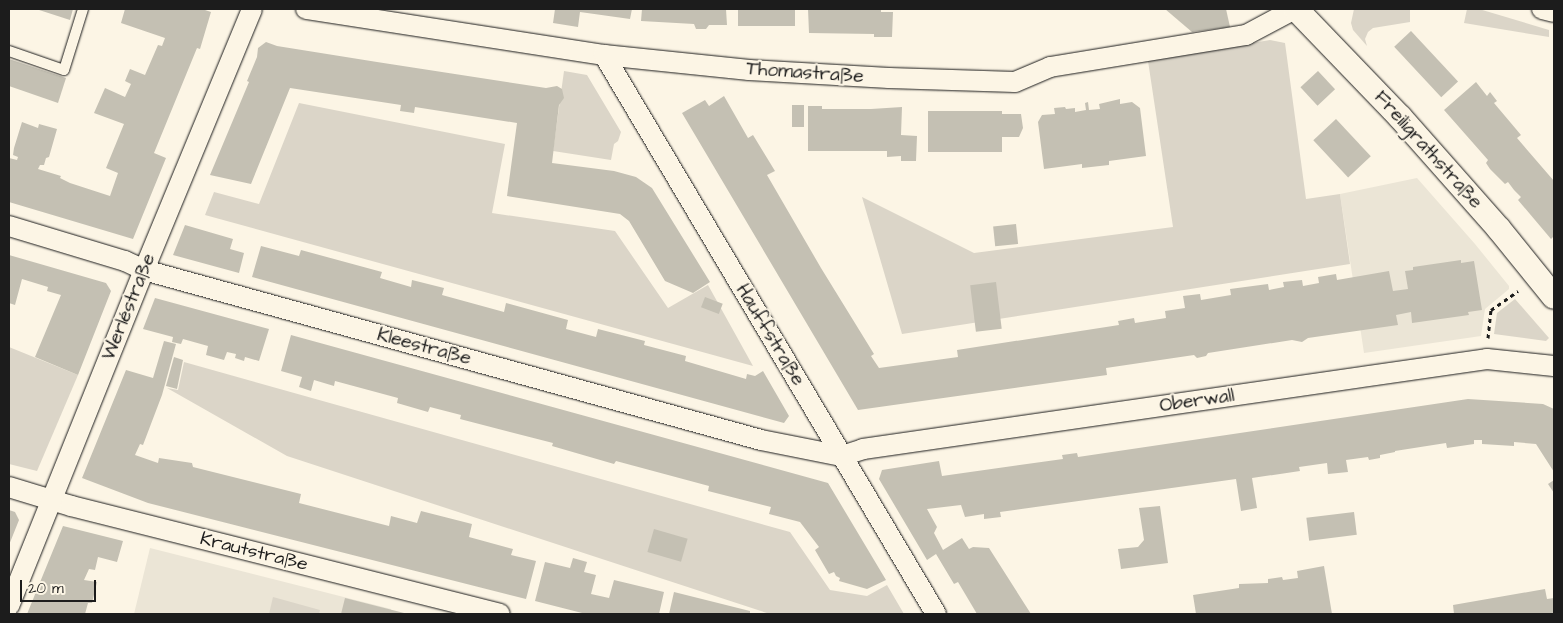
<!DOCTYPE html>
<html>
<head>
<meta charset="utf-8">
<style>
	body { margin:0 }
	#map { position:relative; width:1563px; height:623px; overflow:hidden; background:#fcf5e5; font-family:"Architects Daughter",sans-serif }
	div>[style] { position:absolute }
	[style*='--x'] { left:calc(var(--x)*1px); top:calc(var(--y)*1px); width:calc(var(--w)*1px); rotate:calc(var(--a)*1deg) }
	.built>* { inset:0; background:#ebe5d6 }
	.green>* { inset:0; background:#dbd5c8 }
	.building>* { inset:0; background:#c4c0b3; transform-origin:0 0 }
	.path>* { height:3px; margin-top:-1.5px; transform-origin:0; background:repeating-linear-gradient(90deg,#1c1c1c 0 4px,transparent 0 8px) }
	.roads { filter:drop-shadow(0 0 1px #1c1c1c) drop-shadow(0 0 1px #1c1c1c) }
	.service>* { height:10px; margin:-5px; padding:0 5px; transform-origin:5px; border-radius:5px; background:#fcf5e5 }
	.minor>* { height:20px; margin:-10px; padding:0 10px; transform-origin:10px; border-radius:10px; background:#fcf5e5 }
	.tertiary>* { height:24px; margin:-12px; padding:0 12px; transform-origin:12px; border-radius:12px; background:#fcf5e5 }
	span { translate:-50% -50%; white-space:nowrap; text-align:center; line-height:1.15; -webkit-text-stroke:4px #fcf5e5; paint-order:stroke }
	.street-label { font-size:19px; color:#1c1c1c }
	.frame { position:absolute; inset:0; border:10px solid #1c1c1c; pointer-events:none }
	.scale { position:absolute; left:20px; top:580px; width:76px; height:22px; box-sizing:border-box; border:2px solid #1c1c1c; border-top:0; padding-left:6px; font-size:15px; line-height:18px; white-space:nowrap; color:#1c1c1c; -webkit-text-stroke:4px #fcf5e5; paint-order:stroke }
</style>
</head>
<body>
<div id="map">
	<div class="built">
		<div style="clip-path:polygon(1417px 178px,1475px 244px,1509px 286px,1509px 289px,1485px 309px,1481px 336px,1364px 353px,1340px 194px)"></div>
		<div style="clip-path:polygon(150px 548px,391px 609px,390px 614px,134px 614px)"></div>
	</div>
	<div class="green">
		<div style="clip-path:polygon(1354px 9px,1410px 9px,1410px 22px,1373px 28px,1368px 32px,1365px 39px,1367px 46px,1353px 30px,1351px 23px)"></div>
		<div style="clip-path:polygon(1467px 9px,1479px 9px,1549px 30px,1549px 37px,1464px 23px)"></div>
		<div style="clip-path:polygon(1270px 40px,1285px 43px,1306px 199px,1340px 194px,1350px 264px,902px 334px,862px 197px,974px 253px,1173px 227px,1148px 61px)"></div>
		<div style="clip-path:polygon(564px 71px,587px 75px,621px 132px,618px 141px,614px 144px,611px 160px,553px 151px)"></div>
		<div style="clip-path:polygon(299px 103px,505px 144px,492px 213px,615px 231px,668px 308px,708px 285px,753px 366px,205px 215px,214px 192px,259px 204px)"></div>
		<div style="clip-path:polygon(1515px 299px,1549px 338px,1546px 341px,1494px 334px,1497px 313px)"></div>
		<div style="clip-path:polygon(9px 347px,78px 375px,37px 471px,9px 464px)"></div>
		<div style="clip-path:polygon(184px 362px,790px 532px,830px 590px,867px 596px,887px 585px,904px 614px,770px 614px,287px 456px,167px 388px,178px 390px)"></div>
		<div style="clip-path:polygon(273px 597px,320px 610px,319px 614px,269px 614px)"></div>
	</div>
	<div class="building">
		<div style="clip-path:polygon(36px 9px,73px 9px,70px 20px)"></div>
		<div style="clip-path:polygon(125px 9px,202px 9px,211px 12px,200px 49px,197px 48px,154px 153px,166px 158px,133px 239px,9px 202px,9px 158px,17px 160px,18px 157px,13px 155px,14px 148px,22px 122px,38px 128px,39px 124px,57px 129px,49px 157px,46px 158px,44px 165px,40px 165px,38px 169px,61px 176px,60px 178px,70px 183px,110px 196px,118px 173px,106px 168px,124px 124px,94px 113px,105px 88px,125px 97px,131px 84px,125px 81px,130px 69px,145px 75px,158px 45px,162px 46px,165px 38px,121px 23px)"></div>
		<div style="clip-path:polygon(555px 9px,632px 9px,630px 19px,580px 12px,578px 27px,553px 23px)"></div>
		<div style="clip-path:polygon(642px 9px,726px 9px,727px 25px,709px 25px,706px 29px,696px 29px,694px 24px,641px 21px)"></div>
		<div style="left:738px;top:9px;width:57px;height:17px"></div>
		<div style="clip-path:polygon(808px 9px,881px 9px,881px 12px,893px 12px,892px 37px,874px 37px,874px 34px,809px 33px)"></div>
		<div style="clip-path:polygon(1165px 9px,1226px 9px,1230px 27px,1192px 32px)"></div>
		<div style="left:1411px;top:31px;width:69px;height:23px;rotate:47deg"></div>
		<div style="clip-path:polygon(266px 42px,277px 46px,377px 62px,546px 88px,557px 86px,562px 89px,564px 98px,559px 105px,552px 163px,614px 171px,636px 177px,652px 188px,710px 282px,693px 293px,665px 281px,629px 221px,620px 214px,507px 196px,517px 123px,415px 107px,414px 113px,400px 111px,401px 105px,290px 88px,251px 184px,210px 175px,249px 82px,247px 81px,257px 57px,258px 48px)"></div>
		<div style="clip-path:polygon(9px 59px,66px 78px,58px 103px,9px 86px)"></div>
		<div style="left:1318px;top:71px;width:25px;height:24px;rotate:47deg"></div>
		<div style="clip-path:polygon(1476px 82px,1487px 96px,1490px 92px,1497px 101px,1494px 103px,1521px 135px,1517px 138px,1554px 181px,1554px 236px,1551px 239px,1518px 200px,1521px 197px,1514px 190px,1508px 182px,1505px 184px,1490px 169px,1486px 163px,1488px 160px,1444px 110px)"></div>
		<div style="clip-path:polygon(724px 96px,748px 138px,753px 135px,775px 171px,767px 175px,821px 268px,874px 354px,871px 356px,879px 368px,958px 357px,957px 350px,1119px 325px,1118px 321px,1134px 318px,1135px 323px,1166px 318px,1165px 311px,1185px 308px,1183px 296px,1200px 294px,1201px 300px,1231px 295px,1230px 289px,1268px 284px,1269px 290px,1284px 287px,1283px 282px,1302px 280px,1303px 286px,1319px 283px,1318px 277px,1336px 274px,1337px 280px,1389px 271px,1393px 291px,1408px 289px,1405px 271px,1413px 270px,1413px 267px,1461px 260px,1461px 263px,1474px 261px,1482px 310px,1468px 312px,1469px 315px,1412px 323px,1411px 312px,1396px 315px,1398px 325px,1308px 338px,1302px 342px,1292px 340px,1208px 353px,1206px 356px,1197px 358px,1194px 355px,1106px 368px,1107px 375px,858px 410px,682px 113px,705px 100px,709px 106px)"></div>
		<div style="clip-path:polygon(1120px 99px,1120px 104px,1132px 102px,1140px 108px,1146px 156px,1109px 161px,1109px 165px,1082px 168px,1082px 164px,1044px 169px,1038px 122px,1042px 115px,1055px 114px,1054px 108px,1065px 107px,1066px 109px,1075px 108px,1075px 112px,1086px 110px,1085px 103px,1088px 102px,1089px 110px,1100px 109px,1099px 104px)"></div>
		<div style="left:804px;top:105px;width:22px;height:12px;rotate:90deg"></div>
		<div style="clip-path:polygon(808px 106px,822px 106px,822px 109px,871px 109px,902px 107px,901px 135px,917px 136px,916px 161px,901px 161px,901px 156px,887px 157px,887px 151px,808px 151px)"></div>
		<div style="clip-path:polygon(928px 111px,1002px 111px,1002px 114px,1021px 114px,1023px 128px,1019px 137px,1002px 137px,1002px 152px,928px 152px)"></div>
		<div style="left:1336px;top:119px;width:51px;height:31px;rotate:47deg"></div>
		<div style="left:1016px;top:224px;width:20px;height:23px;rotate:84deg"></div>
		<div style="clip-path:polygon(185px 225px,233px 239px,230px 249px,244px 253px,239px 273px,173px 255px)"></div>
		<div style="clip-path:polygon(261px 246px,299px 256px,301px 250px,382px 272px,380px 278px,411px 287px,412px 280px,444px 288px,442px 295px,504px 312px,506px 303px,568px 320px,566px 329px,596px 337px,598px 329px,645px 341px,644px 345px,686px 356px,685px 361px,746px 379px,747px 374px,755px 376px,763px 371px,789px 416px,784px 423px,252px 277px)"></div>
		<div style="clip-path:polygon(9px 255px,106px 283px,111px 291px,78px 375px,35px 357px,61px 295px,47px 291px,48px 287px,22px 279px,15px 305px,9px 303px)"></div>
		<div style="left:996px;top:282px;width:47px;height:26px;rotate:83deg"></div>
		<div style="left:705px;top:297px;width:19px;height:11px;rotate:21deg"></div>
		<div style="clip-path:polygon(155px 298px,269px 329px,259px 361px,245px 357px,244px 361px,235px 358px,236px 354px,227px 352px,224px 360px,206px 355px,208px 346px,183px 339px,181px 344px,172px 342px,173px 337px,143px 329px)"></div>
		<div style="clip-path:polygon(291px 335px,828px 483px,886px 580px,867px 589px,839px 581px,840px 578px,836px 576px,834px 572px,829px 574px,815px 550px,819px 547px,800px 522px,769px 514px,771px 507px,708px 491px,709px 486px,616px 461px,614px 464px,552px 446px,553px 443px,460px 419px,461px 415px,430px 407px,428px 412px,397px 403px,398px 398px,335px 381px,334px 386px,314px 380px,311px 391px,299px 387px,302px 377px,281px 371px)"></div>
		<div style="clip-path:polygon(164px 341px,176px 344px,162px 395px,143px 445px,140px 444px,135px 455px,158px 463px,159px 458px,192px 463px,193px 467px,301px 494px,299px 503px,389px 526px,391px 516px,417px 523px,421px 511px,472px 524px,469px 537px,513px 549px,511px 555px,536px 561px,526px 599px,148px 503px,82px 478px,126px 370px,153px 378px)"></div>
		<div style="clip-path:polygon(174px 357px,183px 360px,177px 389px,166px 386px)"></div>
		<div style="clip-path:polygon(1468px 399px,1543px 404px,1554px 409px,1554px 472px,1536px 444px,1514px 442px,1514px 446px,1482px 444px,1482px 440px,1474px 440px,1474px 444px,1447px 448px,1446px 443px,1395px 451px,1395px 452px,1380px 455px,1380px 458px,1369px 460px,1368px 457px,1346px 460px,1348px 472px,1328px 474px,1327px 463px,1299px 467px,1300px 471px,1252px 478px,1257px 508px,1241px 511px,1236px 479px,1000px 512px,1001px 517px,984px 519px,984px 514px,965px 517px,961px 505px,927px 509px,937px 527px,934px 533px,943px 550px,962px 538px,969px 549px,973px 547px,989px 548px,1031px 614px,977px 614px,958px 582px,954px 584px,936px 554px,927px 560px,879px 479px,882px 470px,939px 461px,942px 476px,1063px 459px,1062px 455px,1077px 453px,1078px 457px)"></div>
		<div style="clip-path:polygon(1554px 480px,1554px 493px,1548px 484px)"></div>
		<div style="clip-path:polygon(1160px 506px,1168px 563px,1121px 569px,1118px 549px,1138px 547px,1144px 540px,1139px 508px)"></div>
		<div style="clip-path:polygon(9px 510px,15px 512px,19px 520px,9px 545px)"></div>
		<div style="left:1354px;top:512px;width:23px;height:48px;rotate:83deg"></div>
		<div style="clip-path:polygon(63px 526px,123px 541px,117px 562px,98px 557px,95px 570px,89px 569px,84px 580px,97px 582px,92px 603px,88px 603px,85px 614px,27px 614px)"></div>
		<div style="left:654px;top:529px;width:35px;height:24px;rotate:16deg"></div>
		<div style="clip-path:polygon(573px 558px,587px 562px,584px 572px,596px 575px,591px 594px,609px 598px,614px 580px,664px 592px,659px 614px,586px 614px,535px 601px,545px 562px,570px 568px)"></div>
		<div style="clip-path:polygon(1324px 566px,1332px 614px,1196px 614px,1193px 595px,1239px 588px,1239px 584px,1268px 583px,1268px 579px,1282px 577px,1283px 580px,1298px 578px,1297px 571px)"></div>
		<div style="clip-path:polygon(1545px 589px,1547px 599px,1554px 598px,1554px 614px,1454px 614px,1453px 605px)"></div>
		<div style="clip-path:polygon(674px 592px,750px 611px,750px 614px,669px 614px)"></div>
		<div style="clip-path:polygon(345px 598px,408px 614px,341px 614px)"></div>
	</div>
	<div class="path">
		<div style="--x:1488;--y:338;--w:28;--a:-84"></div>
		<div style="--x:1491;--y:310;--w:33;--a:-35"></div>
	</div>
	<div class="roads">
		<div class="service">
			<div style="--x:9;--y:51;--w:58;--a:19.1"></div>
			<div style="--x:64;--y:70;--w:64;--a:-72.7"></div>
		</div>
		<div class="minor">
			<div style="--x:306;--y:9;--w:302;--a:8.8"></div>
			<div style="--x:604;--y:55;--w:146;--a:5.9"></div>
			<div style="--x:749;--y:70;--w:140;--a:3.3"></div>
			<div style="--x:889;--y:78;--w:126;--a:1.8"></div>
			<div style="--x:1015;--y:82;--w:38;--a:-23"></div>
			<div style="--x:1050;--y:67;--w:199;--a:-9.3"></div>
			<div style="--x:1246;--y:35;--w:55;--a:-28"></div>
			<div style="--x:1542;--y:9;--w:12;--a:14"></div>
			<div style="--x:604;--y:55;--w:650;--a:59.29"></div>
			<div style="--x:9;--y:226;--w:121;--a:16.8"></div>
			<div style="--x:125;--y:261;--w:21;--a:25"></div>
			<div style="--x:144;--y:270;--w:640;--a:15.4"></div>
			<div style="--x:761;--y:440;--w:83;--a:11.2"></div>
			<div style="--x:842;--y:456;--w:22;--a:-18"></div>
			<div style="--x:863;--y:449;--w:630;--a:-8.21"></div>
			<div style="--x:1487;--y:359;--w:67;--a:6"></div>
			<div style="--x:9;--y:487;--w:65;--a:17"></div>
			<div style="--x:71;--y:506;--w:442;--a:14.1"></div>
			<div style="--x:9;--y:606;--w:362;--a:-68.1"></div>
			<div style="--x:144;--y:270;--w:282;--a:-67.5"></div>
		</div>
		<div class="tertiary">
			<div style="--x:1296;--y:9;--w:150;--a:46.1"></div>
			<div style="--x:1400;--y:117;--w:149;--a:48.5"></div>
			<div style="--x:1499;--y:229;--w:87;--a:51"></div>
		</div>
	</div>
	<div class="street-label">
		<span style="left:805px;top:73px;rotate:4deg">Thomastraße</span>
		<span style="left:1428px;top:150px;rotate:48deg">Freiligrathstraße</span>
		<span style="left:129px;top:307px;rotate:-68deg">Werléstraße</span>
		<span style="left:770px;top:335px;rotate:59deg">Hauffstraße</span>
		<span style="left:424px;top:347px;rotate:15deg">Kleestraße</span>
		<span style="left:1197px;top:401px;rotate:-8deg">Oberwall</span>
		<span style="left:254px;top:552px;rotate:14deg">Krautstraße</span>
	</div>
	<div class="frame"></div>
	<div class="scale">20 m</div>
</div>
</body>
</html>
